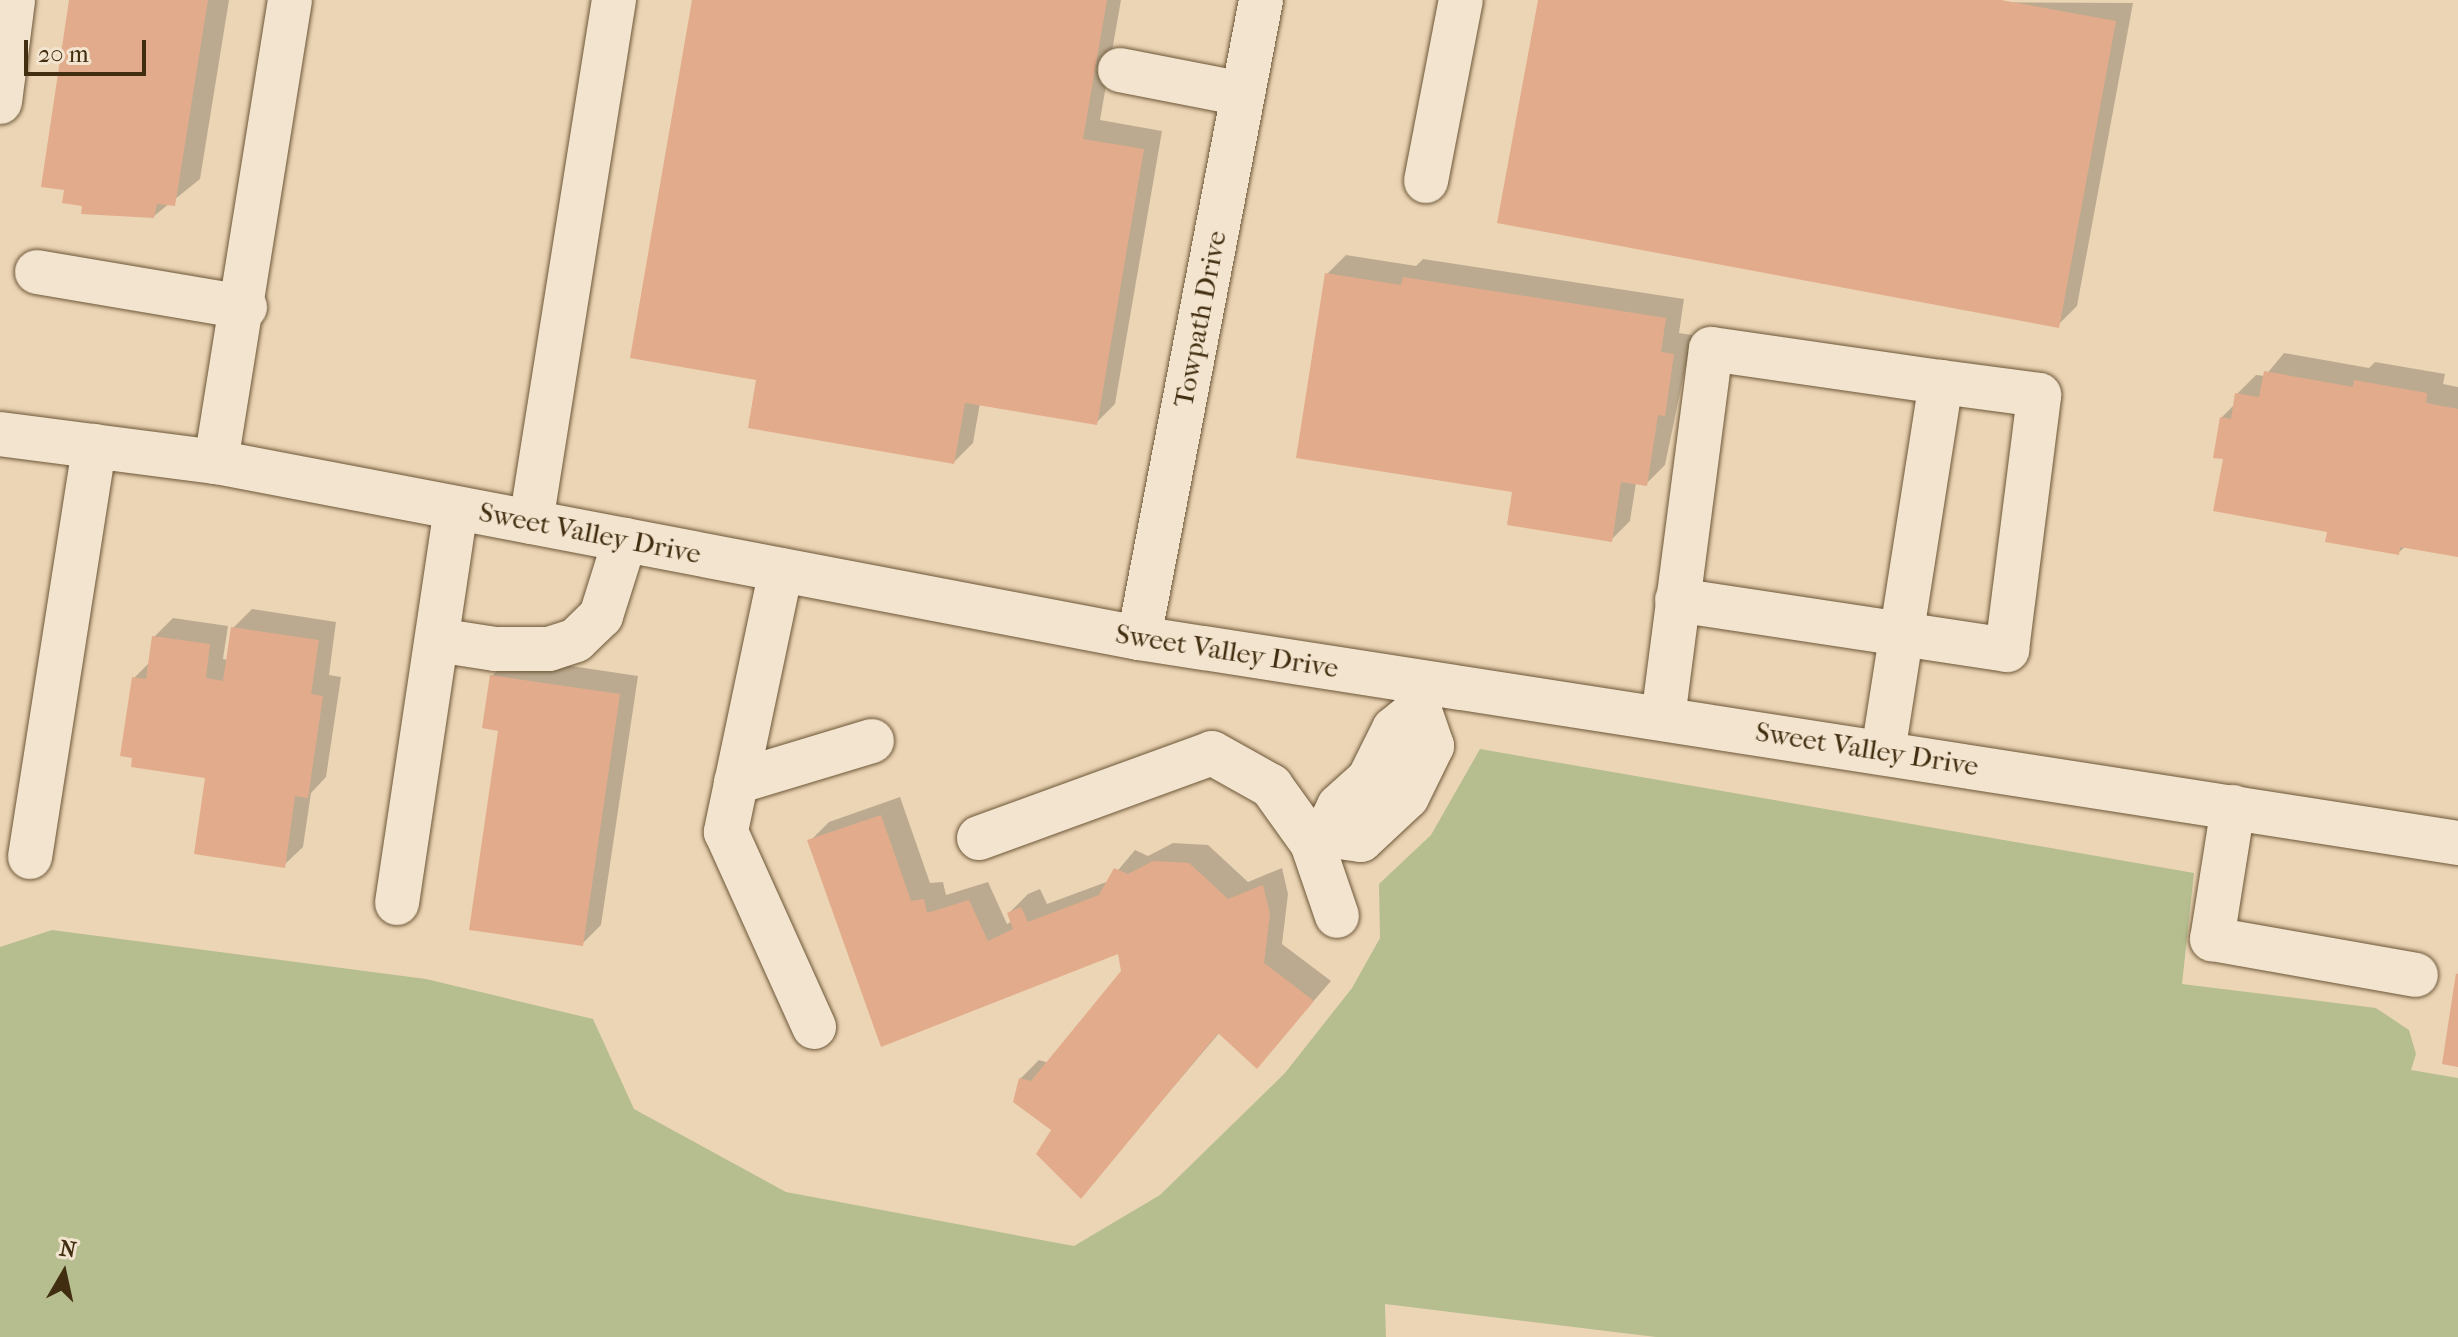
<!DOCTYPE html>
<html>
<head>
<meta charset="utf-8">
<style>
	body { margin:0 }
	#map { position:relative; width:2458px; height:1337px; overflow:hidden; background:#ecd5b5; font-family:"IM FELL French Canon",serif }
	div>[style] { position:absolute }
	[style*='--x'] { left:calc(var(--x)*1px); top:calc(var(--y)*1px); width:calc(var(--w)*1px); rotate:calc(var(--a)*1deg) }
	.green>* { inset:0; background:#b6be8f }
	.shadow>* { inset:0; background:#0003 }
	.building>* { inset:0; background:#e2ac8c }
	.roads { filter:drop-shadow(0 0 2px #6c5738) drop-shadow(0 0 2px #6c5738) }
	.minor>* { height:44px; margin:-22px; padding:0 22px; transform-origin:22px; border-radius:22px; background:#f3e4cf }
	span { translate:-50% -50%; white-space:nowrap; text-align:center; line-height:1.15; -webkit-text-stroke:8px #f3e4cf; paint-order:stroke }
	.street-label { font-size:28px; color:#412d0f }
	.north { position:absolute; left:24px; top:1233px; width:80px; height:80px; -webkit-text-stroke:6px #f3e4cf; paint-order:stroke; rotate:9deg; font-size:22px; font-weight:700; line-height:32px; text-align:center; color:#412d0f }
	.north::after { content:''; display:block; margin:auto; width:28px; height:36px; background:#412d0f; clip-path:polygon(50% 0,100% 100%,50% 72%,0 100%) }
	.scale { position:absolute; left:24px; top:40px; width:122px; height:36px; box-sizing:border-box; border:4px solid #412d0f; border-top:0; padding-left:10px; font-size:24px; line-height:28px; white-space:nowrap; color:#412d0f; -webkit-text-stroke:6px #f3e4cf; paint-order:stroke }
</style>
</head>
<body>
<div id="map">
	<div class="green">
		<div style="clip-path:polygon(1480px 749px,2194px 873px,2182px 984px,2376px 1008px,2409px 1030px,2416px 1054px,2411px 1070px,2458px 1078px,2458px 1337px,1656px 1337px,1385px 1304px,1386px 1337px,0 1337px,0 947px,52px 930px,426px 979px,593px 1019px,634px 1109px,786px 1192px,1074px 1246px,1160px 1195px,1285px 1073px,1352px 988px,1380px 938px,1379px 884px,1431px 835px)"></div>
	</div>
	<div class="shadow">
		<div style="clip-path:polygon(71px 0,229px 0,200px 179px,154px 216px,83px 212px)"></div>
		<div style="clip-path:polygon(694px 0,1121px 0,1100px 120px,1162px 131px,1115px 404px,1096px 423px,980px 403px,973px 443px,954px 462px,758px 378px)"></div>
		<div style="clip-path:polygon(1540px 0,2133px 3px,2077px 306px,2058px 325px)"></div>
		<div style="clip-path:polygon(1346px 255px,1416px 266px,1423px 259px,1684px 299px,1679px 333px,1692px 335px,1665px 465px,1646px 484px,1636px 483px,1630px 521px,1611px 540px,1514px 490px,1327px 274px)"></div>
		<div style="clip-path:polygon(2284px 353px,2369px 368px,2375px 362px,2445px 374px,2443px 384px,2458px 387px,2458px 555px,2406px 546px,2398px 553px,2329px 531px,2225px 458px,2221px 418px,2235px 404px,2237px 394px,2256px 375px,2265px 376px)"></div>
		<div style="clip-path:polygon(252px 609px,336px 622px,329px 675px,341px 677px,326px 777px,311px 793px,303px 847px,284px 865px,208px 776px,134px 678px,150px 662px,154px 637px,173px 618px,228px 626px,223px 659px,228px 660px,233px 628px)"></div>
		<div style="clip-path:polygon(511px 657px,638px 676px,601px 925px,582px 944px,500px 729px,492px 676px)"></div>
		<div style="clip-path:polygon(900px 797px,930px 883px,943px 882px,946px 895px,988px 882px,1007px 924px,1012px 921px,1009px 913px,1028px 894px,1040px 889px,1047px 904px,1109px 881px,1135px 850px,1148px 856px,1173px 843px,1208px 845px,1248px 882px,1282px 868px,1288px 894px,1282px 944px,1331px 981px,1257px 1066px,1220px 1032px,1081px 1196px,1053px 1130px,1020px 1079px,1039px 1060px,1049px 1063px,1123px 971px,1120px 952px,882px 1044px,810px 841px,829px 822px)"></div>
	</div>
	<div class="building">
		<div style="clip-path:polygon(69px 0,208px 0,175px 206px,157px 204px,154px 218px,81px 214px,82px 206px,62px 203px,64px 190px,41px 187px)"></div>
		<div style="clip-path:polygon(692px 0,1107px 0,1083px 139px,1144px 149px,1097px 425px,965px 403px,954px 464px,748px 428px,756px 380px,630px 358px)"></div>
		<div style="clip-path:polygon(1538px 0,2001px 0,2116px 21px,2059px 328px,1497px 223px)"></div>
		<div style="clip-path:polygon(1325px 273px,1401px 285px,1403px 277px,1666px 318px,1661px 352px,1674px 354px,1665px 416px,1658px 415px,1647px 486px,1621px 482px,1612px 542px,1507px 525px,1512px 492px,1296px 458px)"></div>
		<div style="clip-path:polygon(2264px 371px,2353px 387px,2354px 380px,2427px 393px,2426px 403px,2458px 409px,2458px 557px,2400px 547px,2399px 555px,2325px 542px,2327px 532px,2213px 511px,2223px 459px,2213px 458px,2220px 417px,2231px 419px,2235px 393px,2259px 397px)"></div>
		<div style="clip-path:polygon(231px 627px,319px 640px,311px 694px,323px 696px,308px 798px,295px 796px,285px 868px,194px 854px,205px 778px,131px 767px,132px 758px,120px 756px,132px 677px,146px 679px,152px 636px,210px 644px,206px 678px,223px 681px)"></div>
		<div style="clip-path:polygon(490px 675px,620px 694px,583px 946px,469px 930px,498px 731px,482px 728px)"></div>
		<div style="clip-path:polygon(881px 815px,911px 901px,924px 899px,927px 913px,969px 900px,988px 941px,1013px 929px,1007px 913px,1021px 907px,1028px 922px,1099px 895px,1114px 868px,1128px 874px,1153px 861px,1189px 863px,1228px 899px,1263px 885px,1270px 914px,1264px 963px,1314px 1001px,1257px 1069px,1218px 1033px,1081px 1199px,1036px 1154px,1051px 1130px,1013px 1102px,1019px 1078px,1031px 1081px,1121px 971px,1118px 954px,881px 1047px,807px 840px)"></div>
		<div style="clip-path:polygon(2456px 973px,2458px 974px,2458px 1067px,2442px 1064px)"></div>
	</div>
	<div class="roads">
		<div class="minor">
			<div style="--x:1120;--y:70;--w:125;--a:11"></div>
			<div style="--x:0;--y:102;--w:103;--a:-82.7"></div>
			<div style="--x:1426;--y:181;--w:184;--a:-79.1"></div>
			<div style="--x:37;--y:272;--w:211;--a:9.6"></div>
			<div style="--x:0;--y:434;--w:218;--a:7.4"></div>
			<div style="--x:216;--y:462;--w:940;--a:10.8"></div>
			<div style="--x:1139;--y:638;--w:1335;--a:8.83"></div>
			<div style="--x:216;--y:462;--w:468;--a:-80.9"></div>
			<div style="--x:531;--y:522;--w:529;--a:-80.97"></div>
			<div style="--x:781;--y:570;--w:268;--a:101.9"></div>
			<div style="--x:726;--y:832;--w:214;--a:65.7"></div>
			<div style="--x:1677;--y:600;--w:334;--a:8.6"></div>
			<div style="--x:2007;--y:650;--w:257;--a:-82.8"></div>
			<div style="--x:2039;--y:395;--w:99;--a:-172.4"></div>
			<div style="--x:1139;--y:638;--w:650;--a:-79.17"></div>
			<div style="--x:437;--y:640;--w:59;--a:8.8"></div>
			<div style="--x:495;--y:649;--w:54;--a:0"></div>
			<div style="--x:549;--y:649;--w:28;--a:-18"></div>
			<div style="--x:576;--y:640;--w:35;--a:-44"></div>
			<div style="--x:601;--y:616;--w:80;--a:-72.5"></div>
			<div style="--x:1663;--y:718;--w:372;--a:-82.6"></div>
			<div style="--x:1711;--y:349;--w:232;--a:8.2"></div>
			<div style="--x:1941;--y:382;--w:375;--a:98.9"></div>
			<div style="--x:736;--y:782;--w:142;--a:-16.8"></div>
			<div style="--x:2233;--y:807;--w:134;--a:99"></div>
			<div style="--x:2212;--y:939;--w:207;--a:10"></div>
			<div style="--x:1325;--y:835;--w:36;--a:8"></div>
			<div style="--x:1361;--y:840;--w:63;--a:-43.1"></div>
			<div style="--x:1407;--y:797;--w:57;--a:-63.9"></div>
			<div style="--x:1432;--y:746;--w:39;--a:-109"></div>
			<div style="--x:1419;--y:709;--w:26;--a:-77"></div>
			<div style="--x:979;--y:838;--w:248;--a:-20"></div>
			<div style="--x:1212;--y:753;--w:68;--a:29.2"></div>
			<div style="--x:1271;--y:786;--w:70;--a:54.3"></div>
			<div style="--x:1312;--y:843;--w:15;--a:-32"></div>
			<div style="--x:1325;--y:835;--w:32;--a:-64"></div>
			<div style="--x:1339;--y:806;--w:40;--a:-42"></div>
			<div style="--x:1369;--y:779;--w:56;--a:-63.4"></div>
			<div style="--x:1394;--y:729;--w:32;--a:-39"></div>
			<div style="--x:1312;--y:843;--w:77;--a:71.1"></div>
			<div style="--x:30;--y:857;--w:416;--a:-81.1"></div>
			<div style="--x:397;--y:903;--w:399;--a:-81.5"></div>
		</div>
	</div>
	<div class="street-label">
		<span style="left:1200px;top:319px;rotate:-79deg">Towpath Drive</span>
		<span style="left:590px;top:533px;rotate:11deg">Sweet Valley Drive</span>
		<span style="left:1227px;top:651px;rotate:9deg">Sweet Valley Drive</span>
		<span style="left:1867px;top:749px;rotate:9deg">Sweet Valley Drive</span>
	</div>
	<div class="north">N</div>
	<div class="scale">20 m</div>
</div>
</body>
</html>
